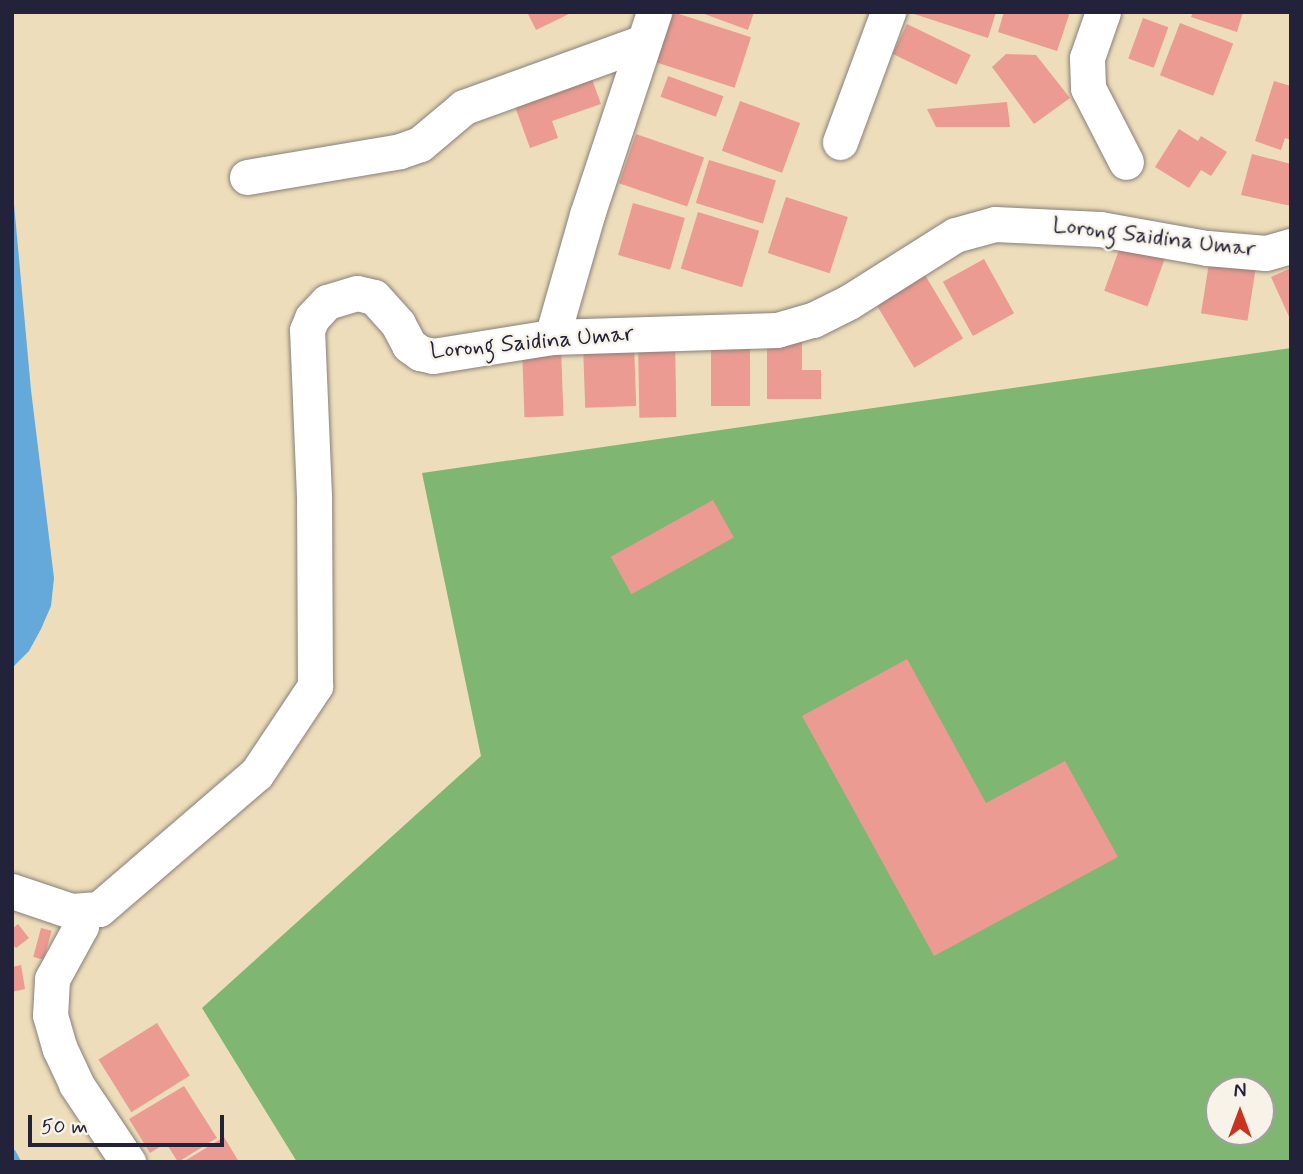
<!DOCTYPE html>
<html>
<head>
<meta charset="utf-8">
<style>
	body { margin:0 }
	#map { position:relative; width:1303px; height:1174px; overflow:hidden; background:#eeddba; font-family:Mynerve,sans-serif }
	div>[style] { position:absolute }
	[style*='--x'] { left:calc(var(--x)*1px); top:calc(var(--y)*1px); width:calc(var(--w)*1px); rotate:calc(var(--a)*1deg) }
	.forest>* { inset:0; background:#7fb672 }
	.water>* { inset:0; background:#64a9da }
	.stream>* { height:8px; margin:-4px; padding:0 4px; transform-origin:4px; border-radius:4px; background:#64a9da }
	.building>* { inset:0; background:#eb9b91; transform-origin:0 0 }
	.roads { filter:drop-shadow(0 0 2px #88807a) drop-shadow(0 0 2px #88807a) }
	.minor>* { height:35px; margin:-17.5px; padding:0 17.5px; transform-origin:17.5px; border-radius:17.5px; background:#fff }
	span { translate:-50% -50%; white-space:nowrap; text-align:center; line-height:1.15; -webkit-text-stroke:5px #f7f3e8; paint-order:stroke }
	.street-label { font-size:23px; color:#22223b }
	.frame { position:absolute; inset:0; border:14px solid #22223b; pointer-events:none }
	.north { position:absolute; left:1205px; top:1076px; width:70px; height:70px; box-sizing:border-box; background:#f7f3e8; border:2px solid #a29fa3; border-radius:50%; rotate:0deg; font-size:19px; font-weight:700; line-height:28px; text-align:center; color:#22223b }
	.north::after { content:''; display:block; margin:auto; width:24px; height:32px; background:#c8321e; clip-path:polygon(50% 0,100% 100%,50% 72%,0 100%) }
	.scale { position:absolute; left:28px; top:1115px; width:196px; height:32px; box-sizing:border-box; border:4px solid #22223b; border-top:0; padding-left:9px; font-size:21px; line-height:24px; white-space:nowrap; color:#22223b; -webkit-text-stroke:5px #f7f3e8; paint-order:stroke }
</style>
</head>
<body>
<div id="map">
	<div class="forest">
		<div style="clip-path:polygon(evenodd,1291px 348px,1291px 1162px,297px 1162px,202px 1008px,481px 756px,422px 473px,1291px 348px,1219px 1090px,1261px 1090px,1261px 1132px,1219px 1132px,1219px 1090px)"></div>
	</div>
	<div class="water">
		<div style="clip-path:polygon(12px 182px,31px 390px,54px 578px,51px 606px,41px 629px,29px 651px,12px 668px)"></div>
	</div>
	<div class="stream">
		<div style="--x:12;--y:1153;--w:10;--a:61"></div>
	</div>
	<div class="building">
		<div style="clip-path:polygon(527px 12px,573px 12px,536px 30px)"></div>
		<div style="left:673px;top:12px;width:82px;height:53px;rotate:18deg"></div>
		<div style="clip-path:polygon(699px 12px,754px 12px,748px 30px)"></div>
		<div style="clip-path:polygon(908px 12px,996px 12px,988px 38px)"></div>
		<div style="clip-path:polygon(1004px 12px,1070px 12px,1057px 51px,998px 32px)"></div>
		<div style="clip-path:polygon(1193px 12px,1243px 12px,1237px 32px,1191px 17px)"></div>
		<div style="left:1143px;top:18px;width:27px;height:43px;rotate:20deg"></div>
		<div style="left:1180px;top:23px;width:57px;height:56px;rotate:21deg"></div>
		<div style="left:907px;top:24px;width:71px;height:33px;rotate:26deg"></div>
		<div style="clip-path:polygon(1006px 54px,1036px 55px,1070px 98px,1034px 124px,992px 67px)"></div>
		<div style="clip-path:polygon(590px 74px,601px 104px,552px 121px,558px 138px,530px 148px,513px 101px)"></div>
		<div style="left:668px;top:76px;width:59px;height:22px;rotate:20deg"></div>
		<div style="clip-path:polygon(1274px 81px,1291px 86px,1291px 140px,1285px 138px,1281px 150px,1255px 141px)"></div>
		<div style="left:740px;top:101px;width:64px;height:53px;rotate:20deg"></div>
		<div style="clip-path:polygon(1007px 102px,1010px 127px,936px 127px,927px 109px)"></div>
		<div style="clip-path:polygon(1179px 129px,1198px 141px,1201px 136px,1227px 152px,1211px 176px,1201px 170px,1189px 188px,1155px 167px)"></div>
		<div style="left:636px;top:134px;width:72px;height:52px;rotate:19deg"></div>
		<div style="clip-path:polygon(1252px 154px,1291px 164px,1291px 206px,1241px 195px)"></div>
		<div style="left:709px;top:160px;width:70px;height:45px;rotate:17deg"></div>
		<div style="left:786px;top:197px;width:65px;height:59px;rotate:18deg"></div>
		<div style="left:633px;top:203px;width:54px;height:54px;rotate:16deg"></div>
		<div style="left:698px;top:212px;width:64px;height:59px;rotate:17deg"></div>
		<div style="left:1123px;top:239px;width:46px;height:55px;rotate:20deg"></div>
		<div style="left:984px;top:259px;width:62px;height:47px;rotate:61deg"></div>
		<div style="left:1209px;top:263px;width:47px;height:51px;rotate:9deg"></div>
		<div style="clip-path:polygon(1291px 268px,1291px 321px,1271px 277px)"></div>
		<div style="left:925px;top:275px;width:74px;height:57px;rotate:59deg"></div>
		<div style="clip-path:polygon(767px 333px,802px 333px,802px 370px,821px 370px,821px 399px,767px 399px)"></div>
		<div style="left:675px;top:338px;width:79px;height:37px;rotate:89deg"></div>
		<div style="left:634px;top:343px;width:63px;height:51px;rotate:88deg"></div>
		<div style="left:711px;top:343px;width:39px;height:63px"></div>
		<div style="left:561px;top:346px;width:70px;height:39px;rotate:88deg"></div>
		<div style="left:713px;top:500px;width:43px;height:117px;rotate:61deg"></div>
		<div style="clip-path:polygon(907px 659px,986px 803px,1065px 761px,1118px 857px,934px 956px,802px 716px)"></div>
		<div style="clip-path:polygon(18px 924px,29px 938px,16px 948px,12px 944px,12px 929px)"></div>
		<div style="left:41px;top:928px;width:11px;height:30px;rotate:15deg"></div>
		<div style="clip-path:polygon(21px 965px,25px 989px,12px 992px,12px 967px)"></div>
		<div style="left:157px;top:1023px;width:62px;height:69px;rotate:58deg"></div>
		<div style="clip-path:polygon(184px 1086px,217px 1138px,178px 1162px,166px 1143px,150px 1153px,129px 1119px)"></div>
		<div style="clip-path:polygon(224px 1137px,239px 1162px,183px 1162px)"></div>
	</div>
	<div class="roads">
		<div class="minor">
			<div style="--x:1103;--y:12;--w:49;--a:109.2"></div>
			<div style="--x:1087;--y:58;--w:30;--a:88"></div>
			<div style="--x:1088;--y:88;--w:83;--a:62.8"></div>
			<div style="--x:840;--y:142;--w:139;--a:-69.7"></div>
			<div style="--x:247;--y:177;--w:155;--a:-9.6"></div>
			<div style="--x:400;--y:151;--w:21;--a:-19"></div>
			<div style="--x:420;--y:144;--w:57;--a:-40.1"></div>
			<div style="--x:464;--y:107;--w:191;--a:-19.9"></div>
			<div style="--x:552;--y:337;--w:127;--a:-74"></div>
			<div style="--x:587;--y:215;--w:214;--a:-71.7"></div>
			<div style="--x:12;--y:891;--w:62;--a:18.7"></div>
			<div style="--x:71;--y:911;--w:28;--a:-4"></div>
			<div style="--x:99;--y:909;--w:208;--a:-40.7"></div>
			<div style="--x:257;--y:773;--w:105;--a:-56.3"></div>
			<div style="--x:315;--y:686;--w:190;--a:-90.3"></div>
			<div style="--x:314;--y:496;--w:166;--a:-92.4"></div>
			<div style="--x:307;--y:330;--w:13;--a:-67"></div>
			<div style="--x:312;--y:318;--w:22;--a:-47"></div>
			<div style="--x:327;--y:302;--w:31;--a:-17"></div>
			<div style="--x:357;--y:293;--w:17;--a:13"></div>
			<div style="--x:374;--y:297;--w:36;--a:48"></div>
			<div style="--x:398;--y:324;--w:24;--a:62"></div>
			<div style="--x:409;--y:345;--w:14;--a:36"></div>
			<div style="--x:420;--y:353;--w:13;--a:13"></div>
			<div style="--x:433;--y:356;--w:121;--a:-9.1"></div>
			<div style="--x:552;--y:337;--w:225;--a:-1.8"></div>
			<div style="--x:777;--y:330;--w:37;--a:-16"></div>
			<div style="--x:813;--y:320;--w:40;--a:-26.6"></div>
			<div style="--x:849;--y:302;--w:125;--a:-32.3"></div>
			<div style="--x:955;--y:235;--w:41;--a:-15.4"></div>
			<div style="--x:995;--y:224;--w:105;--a:2.7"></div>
			<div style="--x:1100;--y:229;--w:109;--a:10.1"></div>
			<div style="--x:1207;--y:248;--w:59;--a:4.8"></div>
			<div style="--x:1266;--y:253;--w:26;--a:-16"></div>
			<div style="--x:82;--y:912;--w:14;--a:94"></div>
			<div style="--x:81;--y:926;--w:60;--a:118.7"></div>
			<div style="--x:52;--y:979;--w:36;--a:93"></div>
			<div style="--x:50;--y:1015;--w:35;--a:74"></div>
			<div style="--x:60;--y:1049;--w:38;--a:65"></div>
			<div style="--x:76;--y:1084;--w:94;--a:56.3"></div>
		</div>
	</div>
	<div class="street-label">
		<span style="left:1154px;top:238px;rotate:7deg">Lorong Saidina Umar</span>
		<span style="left:532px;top:343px;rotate:-5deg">Lorong Saidina Umar</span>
	</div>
	<div class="frame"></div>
	<div class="north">N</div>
	<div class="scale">50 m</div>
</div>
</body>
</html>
